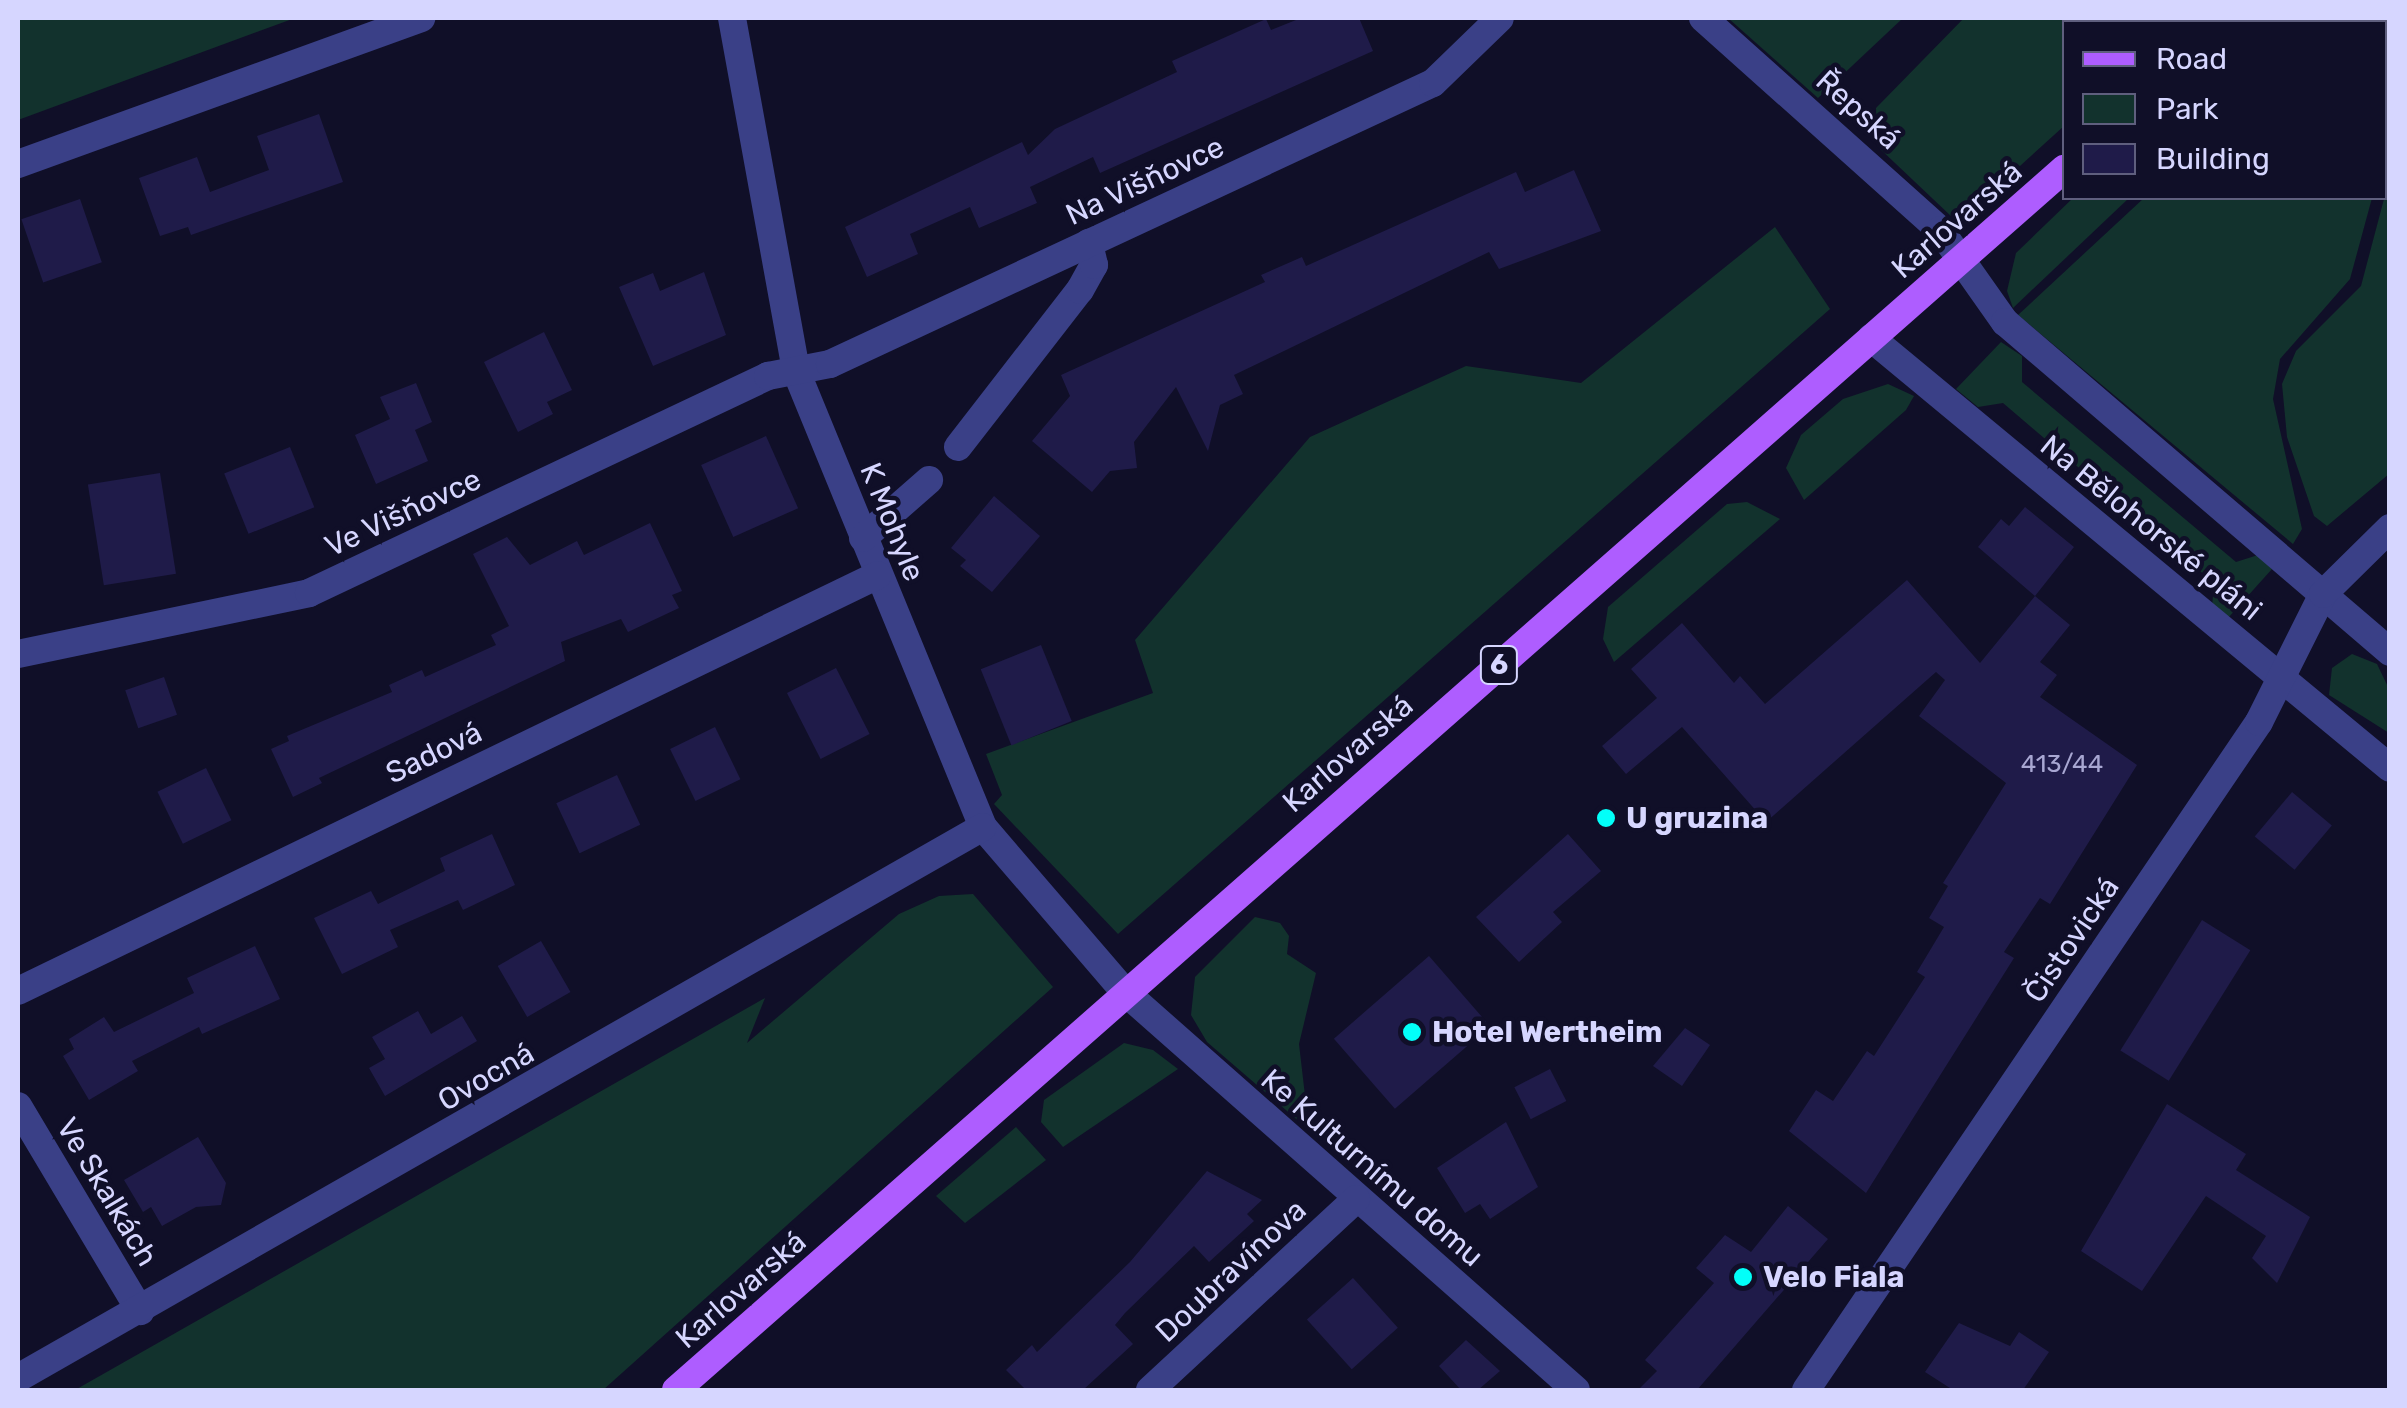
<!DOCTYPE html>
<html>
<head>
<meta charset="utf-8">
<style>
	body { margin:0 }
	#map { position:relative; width:2407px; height:1408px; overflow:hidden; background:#100f28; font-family:Rubik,sans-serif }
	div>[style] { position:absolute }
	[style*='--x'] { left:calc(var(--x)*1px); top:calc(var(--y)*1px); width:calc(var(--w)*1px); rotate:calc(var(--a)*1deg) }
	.green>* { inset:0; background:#12322d }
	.building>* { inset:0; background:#1f1b49; transform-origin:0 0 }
	.minor>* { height:28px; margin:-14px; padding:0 14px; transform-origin:14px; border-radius:14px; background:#3a4087 }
	.primary>* { height:28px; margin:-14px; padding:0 14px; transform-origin:14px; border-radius:14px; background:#ae5dff }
	.dots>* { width:28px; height:28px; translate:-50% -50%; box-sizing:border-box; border:5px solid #100f28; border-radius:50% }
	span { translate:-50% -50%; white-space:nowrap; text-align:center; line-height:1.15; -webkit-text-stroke:9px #100f28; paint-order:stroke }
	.number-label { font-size:25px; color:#a8a7d2 }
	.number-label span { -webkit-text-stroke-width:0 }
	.shield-label span { padding:2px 8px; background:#100f28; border:2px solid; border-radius:8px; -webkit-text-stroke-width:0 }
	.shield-label { font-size:28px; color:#d6d6ff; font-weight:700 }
	.street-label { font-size:30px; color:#d6d6ff }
	.poi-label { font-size:30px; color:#d6d6ff; font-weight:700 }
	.left { translate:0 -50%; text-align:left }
	.frame { position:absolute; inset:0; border:20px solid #d6d6ff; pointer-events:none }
	.legend { position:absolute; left:2062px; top:20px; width:325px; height:180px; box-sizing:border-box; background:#100f28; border:2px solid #5f5f7e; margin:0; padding:12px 18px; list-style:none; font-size:30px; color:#d6d6ff }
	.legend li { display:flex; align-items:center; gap:20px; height:50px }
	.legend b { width:50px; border:2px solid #5f5f7e }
</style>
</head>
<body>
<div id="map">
	<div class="green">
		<div style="clip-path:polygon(18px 18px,295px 18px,18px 120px)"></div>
		<div style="clip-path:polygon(1728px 18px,1903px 18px,1818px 98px)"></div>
		<div style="clip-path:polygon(1964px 18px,2186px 18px,2064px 22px,2064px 126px,1965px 216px,1952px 217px,1877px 146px,1876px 108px)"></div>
		<div style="clip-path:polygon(2389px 180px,2389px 474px,2327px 526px,2314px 516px,2287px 437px,2282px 384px,2296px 351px,2361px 286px)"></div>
		<div style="clip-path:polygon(2073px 198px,2129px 198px,2013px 308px,2007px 291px,2016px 253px)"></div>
		<div style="clip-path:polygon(2144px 198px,2372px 198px,2350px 279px,2280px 359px,2273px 399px,2302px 529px,2293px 544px,2018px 315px)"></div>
		<div style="clip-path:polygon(1775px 227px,1830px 309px,1118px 934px,994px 804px,1002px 795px,986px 754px,1153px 693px,1135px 640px,1310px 437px,1466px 366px,1581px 383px)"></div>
		<div style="clip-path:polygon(2001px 342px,2022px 356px,2022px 382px,2236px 562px,2258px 555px,2272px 569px,2228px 618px,2212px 607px,2214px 583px,2003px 403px,1978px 407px,1956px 389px)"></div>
		<div style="clip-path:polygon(1888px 384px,1914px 396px,1906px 410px,1804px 500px,1786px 468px,1801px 435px,1843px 399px)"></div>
		<div style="clip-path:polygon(1747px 502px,1780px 519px,1614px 662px,1603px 639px,1608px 607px,1727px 504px)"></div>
		<div style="clip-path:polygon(2352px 654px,2377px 664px,2389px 689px,2389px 733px,2329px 695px,2332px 668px)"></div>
		<div style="clip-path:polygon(973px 894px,1053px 987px,603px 1390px,75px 1390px,765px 998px,747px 1043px,899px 914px,939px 896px)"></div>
		<div style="clip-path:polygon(1255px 917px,1280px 923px,1289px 936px,1287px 954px,1316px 973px,1299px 1044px,1309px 1130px,1207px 1042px,1191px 1015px,1195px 977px)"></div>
		<div style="clip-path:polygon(1124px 1043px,1153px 1050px,1178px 1069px,1063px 1147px,1041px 1122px,1044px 1100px)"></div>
		<div style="clip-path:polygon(1016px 1127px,1046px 1160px,965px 1223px,936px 1196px)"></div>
	</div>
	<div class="building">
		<div style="clip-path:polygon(1301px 18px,1359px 18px,1373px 51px,1100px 173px,1093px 157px,1030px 187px,1037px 203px,979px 228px,970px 207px,910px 234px,918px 254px,867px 277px,845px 227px,1022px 142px,1028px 155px,1055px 129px,1177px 72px,1172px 61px,1266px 19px,1271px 30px)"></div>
		<div style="clip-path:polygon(319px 114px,343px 182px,191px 235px,188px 227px,160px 236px,139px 178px,197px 157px,210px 192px,269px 170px,257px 136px)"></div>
		<div style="clip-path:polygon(1574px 170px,1601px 231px,1499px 269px,1489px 252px,1234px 375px,1243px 394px,1220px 405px,1208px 451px,1176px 387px,1134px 442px,1137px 468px,1110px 471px,1092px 492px,1032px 441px,1070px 396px,1061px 375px,1265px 282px,1261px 275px,1302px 257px,1306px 266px,1516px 172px,1525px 192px)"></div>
		<div style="left:80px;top:199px;width:67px;height:62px;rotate:71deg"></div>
		<div style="clip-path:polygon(704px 272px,726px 335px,653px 366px,619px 287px,653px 273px,660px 291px)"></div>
		<div style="clip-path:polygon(544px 332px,572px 390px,547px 402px,553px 414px,518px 432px,484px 362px)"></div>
		<div style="clip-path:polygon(416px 383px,432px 422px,415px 430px,428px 461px,376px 484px,355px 435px,390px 419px,380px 397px)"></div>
		<div style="left:766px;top:436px;width:79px;height:71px;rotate:66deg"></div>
		<div style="left:290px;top:447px;width:65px;height:71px;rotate:68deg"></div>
		<div style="left:160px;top:473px;width:102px;height:73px;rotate:81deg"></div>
		<div style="clip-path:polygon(994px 496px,1040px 536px,992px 592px,960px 566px,966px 560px,951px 548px)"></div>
		<div style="clip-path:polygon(2025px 507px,2074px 547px,2035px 596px,1978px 547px,2001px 519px,2009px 526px)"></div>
		<div style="clip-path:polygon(650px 523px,682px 591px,672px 595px,679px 608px,628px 632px,621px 619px,561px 642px,565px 661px,319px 778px,322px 783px,293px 797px,271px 749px,289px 741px,287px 736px,392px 692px,389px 685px,422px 670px,425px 677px,496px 645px,491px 635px,509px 626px,473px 554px,507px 537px,530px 565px,577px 541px,584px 555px)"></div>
		<div style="clip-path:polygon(1907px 580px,1980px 663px,2035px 596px,2070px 625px,2040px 662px,2057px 675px,2040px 697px,2137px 765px,2050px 904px,2040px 898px,2004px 952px,2014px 958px,1866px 1193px,1789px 1131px,1816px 1090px,1833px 1101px,1867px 1051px,1874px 1056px,1925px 977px,1917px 972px,1944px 927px,1929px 918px,1948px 886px,1943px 883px,2006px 783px,1919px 716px,1945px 680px,1936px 672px,1766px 822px,1682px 727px,1626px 774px,1602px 746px,1657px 698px,1631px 669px,1682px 623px,1734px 683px,1740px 676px,1765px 704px)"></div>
		<div style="left:1041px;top:645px;width:82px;height:65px;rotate:68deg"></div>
		<div style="left:836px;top:668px;width:74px;height:55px;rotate:63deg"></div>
		<div style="left:164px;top:677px;width:40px;height:41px;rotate:71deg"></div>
		<div style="left:715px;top:727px;width:58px;height:50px;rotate:64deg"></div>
		<div style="left:206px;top:768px;width:58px;height:54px;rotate:64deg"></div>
		<div style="left:617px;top:775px;width:55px;height:67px;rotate:65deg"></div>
		<div style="left:2292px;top:792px;width:52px;height:58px;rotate:40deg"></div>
		<div style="clip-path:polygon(492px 834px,515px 885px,463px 910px,458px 900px,390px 930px,398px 947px,342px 974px,314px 918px,371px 891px,378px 904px,445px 871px,440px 858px)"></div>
		<div style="clip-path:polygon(1568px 834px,1601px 871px,1553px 912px,1562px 922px,1519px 962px,1476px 917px)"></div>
		<div style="left:2202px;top:920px;width:57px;height:154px;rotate:32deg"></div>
		<div style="left:541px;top:941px;width:59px;height:50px;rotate:60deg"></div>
		<div style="clip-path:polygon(255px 946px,280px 999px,202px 1034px,199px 1027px,132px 1061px,138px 1071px,89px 1100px,63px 1056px,74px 1049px,69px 1039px,104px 1017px,114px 1032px,194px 993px,187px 978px)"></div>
		<div style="left:1429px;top:956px;width:93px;height:126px;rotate:49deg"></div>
		<div style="clip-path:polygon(418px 1011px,431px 1034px,462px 1016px,477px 1041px,385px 1096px,369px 1068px,385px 1059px,372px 1037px)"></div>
		<div style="clip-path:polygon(1685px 1028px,1710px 1045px,1682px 1086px,1653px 1066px)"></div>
		<div style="left:1550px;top:1069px;width:36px;height:40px;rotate:63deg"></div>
		<div style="clip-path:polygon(2167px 1104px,2246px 1154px,2236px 1170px,2310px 1217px,2277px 1283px,2252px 1258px,2266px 1236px,2206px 1196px,2142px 1291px,2081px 1251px)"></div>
		<div style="clip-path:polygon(1506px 1122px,1538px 1187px,1490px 1219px,1480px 1204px,1465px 1213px,1437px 1168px)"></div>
		<div style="clip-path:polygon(198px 1137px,226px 1183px,221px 1205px,196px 1207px,162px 1226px,151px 1207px,143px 1212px,124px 1180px)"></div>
		<div style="clip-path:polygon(1207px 1171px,1262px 1200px,1247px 1214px,1254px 1221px,1209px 1262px,1194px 1246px,1125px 1313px,1115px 1325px,1133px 1344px,1083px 1390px,1026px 1390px,1006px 1370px,1032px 1345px,1037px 1352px,1130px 1262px)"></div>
		<div style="clip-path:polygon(1788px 1206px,1828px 1239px,1697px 1390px,1638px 1390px,1657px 1371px,1645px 1360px,1714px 1283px,1696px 1268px,1725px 1235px,1751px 1252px)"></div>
		<div style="left:1353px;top:1278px;width:67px;height:62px;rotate:48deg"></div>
		<div style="clip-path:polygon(1959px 1323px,2010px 1346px,2019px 1332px,2049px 1352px,2023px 1390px,1953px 1390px,1925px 1372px)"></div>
		<div style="clip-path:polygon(1466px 1340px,1500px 1371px,1478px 1390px,1461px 1390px,1439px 1366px)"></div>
	</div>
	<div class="minor">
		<div style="--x:732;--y:18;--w:359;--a:79.7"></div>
		<div style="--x:796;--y:371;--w:493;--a:67.7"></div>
		<div style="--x:983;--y:827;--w:219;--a:49.3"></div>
		<div style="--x:1126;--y:993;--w:600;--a:41.42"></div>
		<div style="--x:1703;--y:18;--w:318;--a:41.8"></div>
		<div style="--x:1940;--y:230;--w:113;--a:54.8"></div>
		<div style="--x:2005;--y:322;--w:507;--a:40.6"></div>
		<div style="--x:18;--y:164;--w:429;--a:-19.9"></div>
		<div style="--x:1871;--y:338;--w:674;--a:39.64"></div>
		<div style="--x:958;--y:447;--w:199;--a:-52.2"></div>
		<div style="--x:1080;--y:290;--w:29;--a:-61"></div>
		<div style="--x:1094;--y:265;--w:23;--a:-103"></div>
		<div style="--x:863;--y:538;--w:88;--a:-41.3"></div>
		<div style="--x:18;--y:654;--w:297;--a:-11.8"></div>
		<div style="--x:309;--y:593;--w:508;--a:-25.3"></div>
		<div style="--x:768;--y:376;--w:63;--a:-11"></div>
		<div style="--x:830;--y:364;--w:665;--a:-24.99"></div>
		<div style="--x:1433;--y:83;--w:93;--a:-44.1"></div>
		<div style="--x:18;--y:991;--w:955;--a:-25.81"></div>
		<div style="--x:18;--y:1106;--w:239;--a:59.2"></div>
		<div style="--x:18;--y:1378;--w:1111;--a:-29.73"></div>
		<div style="--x:1150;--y:1390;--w:281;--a:-42.8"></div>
		<div style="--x:1806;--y:1390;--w:807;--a:-55.86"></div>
		<div style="--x:2259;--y:722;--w:143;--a:-63.4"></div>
		<div style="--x:2323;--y:594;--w:94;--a:-44.6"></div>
	</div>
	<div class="primary">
		<div style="--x:2231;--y:22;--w:7;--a:-34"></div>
		<div style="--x:676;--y:1390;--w:1849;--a:-41.34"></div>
	</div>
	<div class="dots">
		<div style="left:1606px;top:818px;background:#02fff9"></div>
		<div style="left:1412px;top:1032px;background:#02fff9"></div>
		<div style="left:1743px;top:1277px;background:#02fff9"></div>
	</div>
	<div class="number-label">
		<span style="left:2062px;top:764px">413/44</span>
	</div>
	<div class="shield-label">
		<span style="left:1499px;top:665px">6</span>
	</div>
	<div class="street-label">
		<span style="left:1858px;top:110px;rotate:42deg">Řepská</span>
		<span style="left:1145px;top:181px;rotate:-25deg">Na Višňovce</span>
		<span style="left:1957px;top:220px;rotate:-41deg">Karlovarská</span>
		<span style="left:403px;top:513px;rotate:-25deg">Ve Višňovce</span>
		<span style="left:892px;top:522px;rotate:68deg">K Mohyle</span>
		<span style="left:2151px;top:528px;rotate:39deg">Na Bělohorské pláni</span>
		<span style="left:434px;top:753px;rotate:-26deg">Sadová</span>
		<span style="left:1348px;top:754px;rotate:-41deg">Karlovarská</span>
		<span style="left:2072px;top:940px;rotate:-56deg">Čistovická</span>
		<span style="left:486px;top:1077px;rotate:-30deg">Ovocná</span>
		<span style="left:1372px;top:1168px;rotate:41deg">Ke Kulturnímu domu</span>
		<span style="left:107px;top:1192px;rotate:59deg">Ve Skalkách</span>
		<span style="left:1231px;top:1271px;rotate:-43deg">Doubravínova</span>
		<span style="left:741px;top:1290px;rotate:-41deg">Karlovarská</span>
	</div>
	<div class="poi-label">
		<span class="left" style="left:1626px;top:818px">U gruzina</span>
		<span class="left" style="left:1432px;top:1032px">Hotel Wertheim</span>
		<span class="left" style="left:1763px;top:1277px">Velo Fiala</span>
	</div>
	<div class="frame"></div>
	<ul class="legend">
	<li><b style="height:12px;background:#ae5dff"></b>Road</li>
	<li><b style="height:28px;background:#12322d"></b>Park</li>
	<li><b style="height:28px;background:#1f1b49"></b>Building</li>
	</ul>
</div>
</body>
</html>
